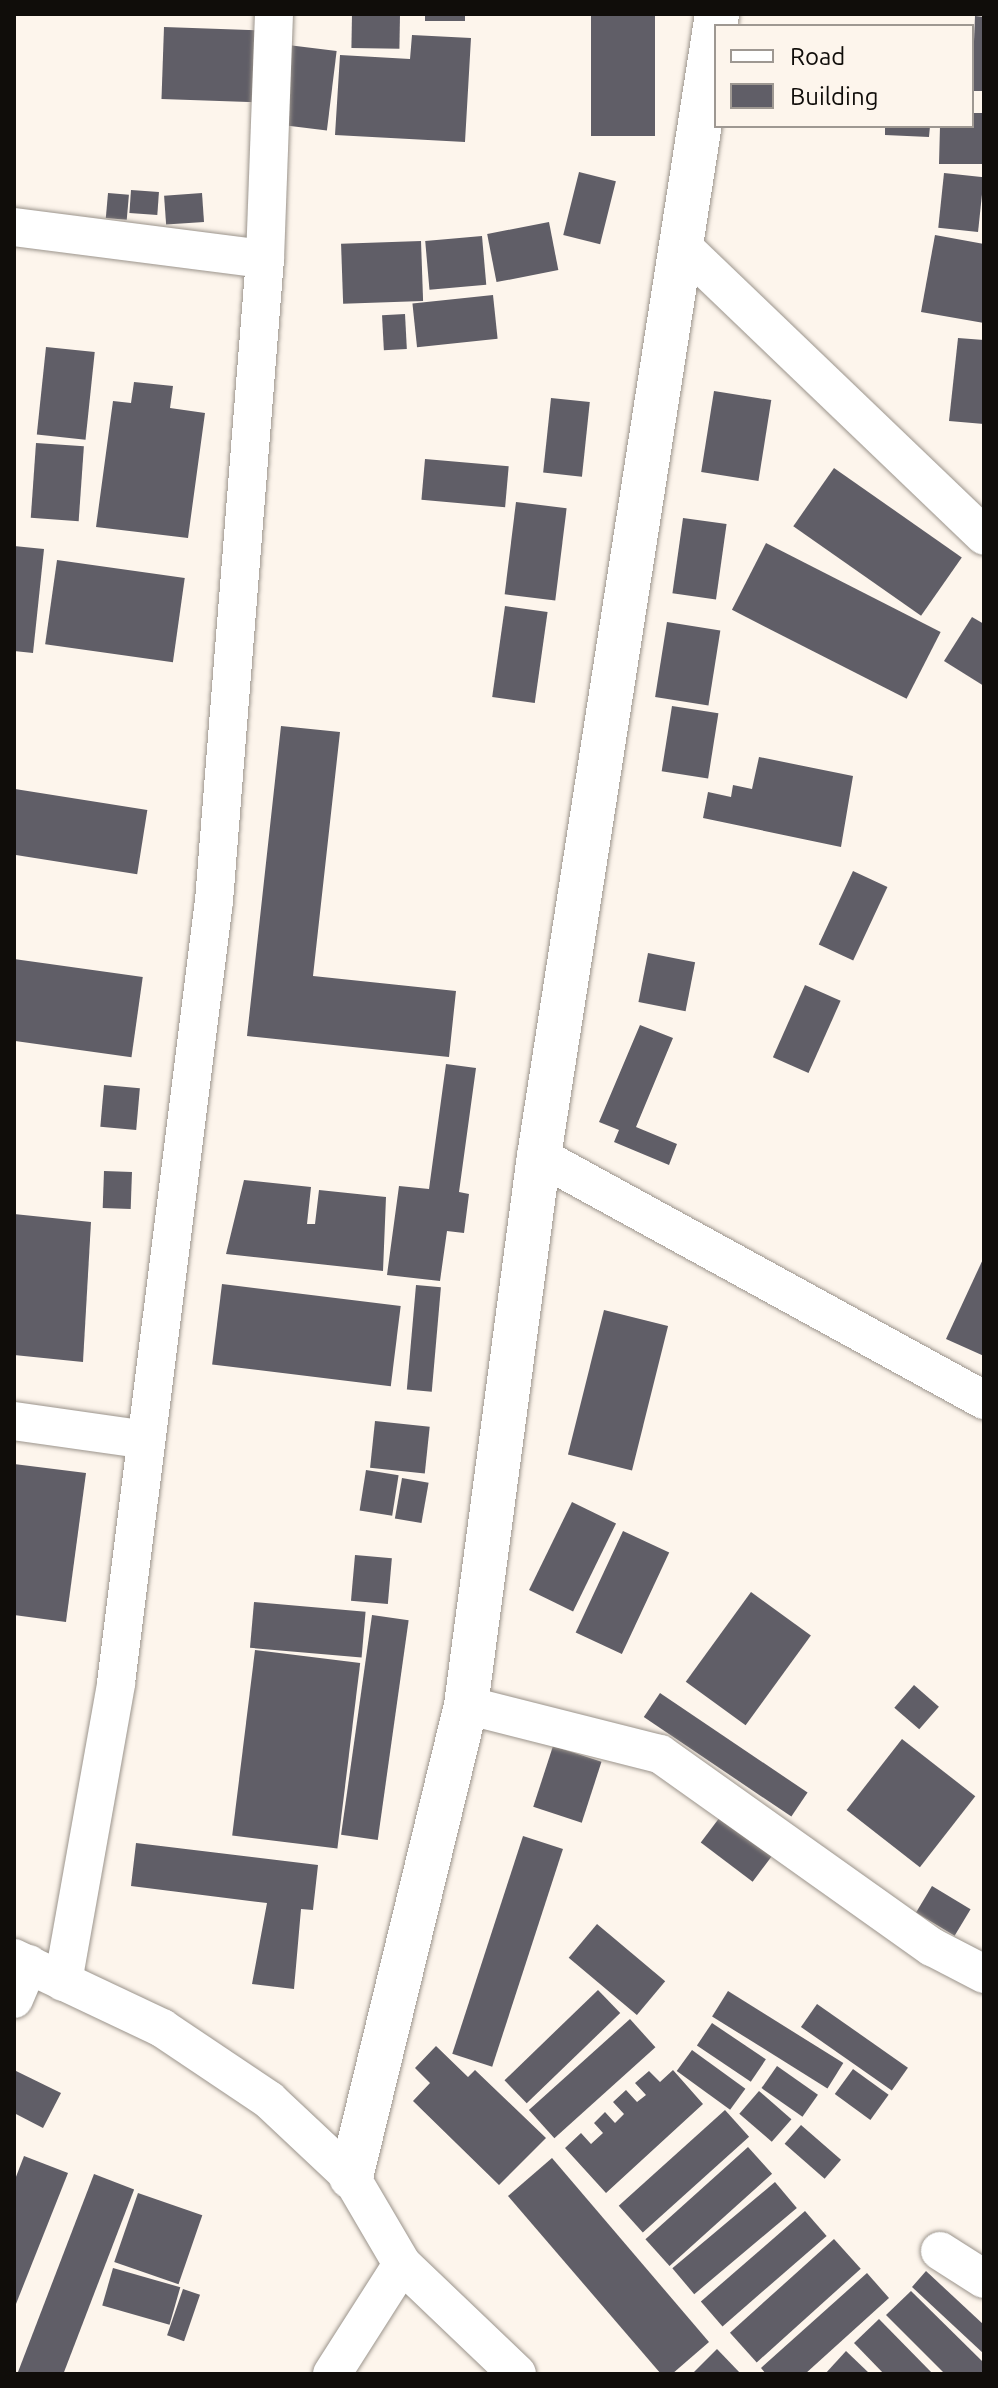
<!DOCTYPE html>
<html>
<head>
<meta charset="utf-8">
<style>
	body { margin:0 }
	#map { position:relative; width:998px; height:2388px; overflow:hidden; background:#fdf5ec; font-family:Ubuntu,sans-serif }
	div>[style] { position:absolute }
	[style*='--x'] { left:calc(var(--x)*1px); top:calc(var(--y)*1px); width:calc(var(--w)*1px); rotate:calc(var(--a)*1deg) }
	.building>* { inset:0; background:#605e67; transform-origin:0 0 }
	.roads { filter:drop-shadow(0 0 2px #9b948c) drop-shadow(0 0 2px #9b948c) }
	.street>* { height:38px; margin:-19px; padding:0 19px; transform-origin:19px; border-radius:19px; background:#fff }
	.secondary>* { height:44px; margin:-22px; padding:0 22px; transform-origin:22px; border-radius:22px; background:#fff }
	span { translate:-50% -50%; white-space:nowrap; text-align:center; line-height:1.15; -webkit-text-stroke:7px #fdf5ec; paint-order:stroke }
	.frame { position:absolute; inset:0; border:16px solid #100d0a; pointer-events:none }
	.legend { position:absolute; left:714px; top:24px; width:260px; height:104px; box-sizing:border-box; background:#fdf5ec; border:2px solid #9e9892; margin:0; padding:10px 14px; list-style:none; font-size:24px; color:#100d0a }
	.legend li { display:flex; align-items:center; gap:16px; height:40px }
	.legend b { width:40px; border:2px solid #9e9892 }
</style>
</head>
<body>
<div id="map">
	<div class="building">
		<div style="left:352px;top:14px;width:48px;height:34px;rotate:1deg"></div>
		<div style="left:425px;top:14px;width:40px;height:7px"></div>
		<div style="left:591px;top:14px;width:64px;height:122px"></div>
		<div style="clip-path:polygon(975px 16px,984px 17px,984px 91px,972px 91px)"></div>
		<div style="left:164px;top:27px;width:105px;height:72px;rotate:2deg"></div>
		<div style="clip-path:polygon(412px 35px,471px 38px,465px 142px,335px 135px,340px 55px,410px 59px)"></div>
		<div style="left:288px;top:45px;width:49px;height:80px;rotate:7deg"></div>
		<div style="clip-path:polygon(972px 113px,984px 113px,984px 164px,939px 164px,940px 126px,972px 126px)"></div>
		<div style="clip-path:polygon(885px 126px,930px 126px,929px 137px,885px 135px)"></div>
		<div style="left:579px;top:172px;width:38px;height:65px;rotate:14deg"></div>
		<div style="left:944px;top:173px;width:40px;height:55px;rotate:6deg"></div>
		<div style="left:131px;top:190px;width:28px;height:23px;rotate:4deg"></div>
		<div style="left:108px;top:193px;width:21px;height:25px;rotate:5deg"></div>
		<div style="left:202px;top:193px;width:29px;height:38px;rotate:86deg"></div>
		<div style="left:549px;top:222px;width:49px;height:63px;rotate:79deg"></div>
		<div style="clip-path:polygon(935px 235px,984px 244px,984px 323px,921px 312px)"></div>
		<div style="left:482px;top:236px;width:49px;height:57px;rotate:85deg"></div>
		<div style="left:421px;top:241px;width:60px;height:80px;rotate:88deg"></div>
		<div style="left:493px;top:295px;width:44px;height:81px;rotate:84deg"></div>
		<div style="left:405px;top:314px;width:35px;height:23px;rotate:87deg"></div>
		<div style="clip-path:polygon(958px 338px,984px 340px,984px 424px,949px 421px)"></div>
		<div style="left:46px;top:347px;width:49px;height:88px;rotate:6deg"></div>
		<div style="clip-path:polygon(134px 382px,173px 386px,170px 408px,205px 413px,188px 538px,96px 527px,113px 401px,131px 403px)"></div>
		<div style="left:714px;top:391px;width:58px;height:82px;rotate:9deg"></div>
		<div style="left:551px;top:398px;width:39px;height:75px;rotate:6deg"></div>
		<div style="left:36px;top:443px;width:48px;height:75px;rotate:4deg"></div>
		<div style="left:425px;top:459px;width:84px;height:41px;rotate:5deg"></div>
		<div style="left:834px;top:468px;width:156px;height:71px;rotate:35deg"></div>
		<div style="left:516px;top:502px;width:51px;height:93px;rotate:7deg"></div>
		<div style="left:683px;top:518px;width:44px;height:76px;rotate:8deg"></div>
		<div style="left:766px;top:543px;width:196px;height:75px;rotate:27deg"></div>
		<div style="clip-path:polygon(14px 546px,44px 549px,33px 653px,14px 651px)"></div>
		<div style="left:57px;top:560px;width:129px;height:85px;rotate:8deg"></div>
		<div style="left:505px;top:606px;width:43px;height:92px;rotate:8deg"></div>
		<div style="clip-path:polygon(972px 617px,984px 624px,984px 686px,944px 661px)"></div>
		<div style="left:667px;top:622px;width:54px;height:76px;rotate:9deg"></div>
		<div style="left:672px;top:706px;width:47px;height:66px;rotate:9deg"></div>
		<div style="clip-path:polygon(281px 726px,340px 732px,313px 976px,456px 991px,449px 1057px,247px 1036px)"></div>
		<div style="clip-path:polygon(759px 757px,853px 776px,841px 847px,703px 818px,708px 792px,731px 797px,733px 785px,752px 789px)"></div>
		<div style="left:15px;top:789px;width:134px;height:65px;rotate:9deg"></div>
		<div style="left:853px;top:871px;width:38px;height:81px;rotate:25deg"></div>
		<div style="left:648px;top:953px;width:48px;height:50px;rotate:11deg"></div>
		<div style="left:14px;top:959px;width:130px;height:81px;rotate:8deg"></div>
		<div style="left:805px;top:985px;width:39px;height:79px;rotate:24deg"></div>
		<div style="clip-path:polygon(640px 1025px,673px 1038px,636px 1127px,677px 1144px,669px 1165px,614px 1142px,619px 1130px,599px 1122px)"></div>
		<div style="clip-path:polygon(446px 1064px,476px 1068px,459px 1192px,469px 1194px,464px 1233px,447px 1231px,440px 1281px,387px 1275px,399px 1186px,429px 1189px)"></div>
		<div style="left:104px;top:1085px;width:36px;height:42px;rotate:5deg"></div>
		<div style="left:104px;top:1171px;width:28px;height:37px;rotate:2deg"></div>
		<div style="clip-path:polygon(244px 1180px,311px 1187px,307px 1224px,315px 1224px,319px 1190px,386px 1197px,383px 1271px,226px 1254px)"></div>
		<div style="clip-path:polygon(14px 1214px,91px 1222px,83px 1362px,14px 1355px)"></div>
		<div style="clip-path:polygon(984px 1257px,984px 1356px,946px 1339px)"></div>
		<div style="left:222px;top:1284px;width:180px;height:81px;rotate:7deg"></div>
		<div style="left:416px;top:1285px;width:25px;height:105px;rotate:5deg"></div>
		<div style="left:604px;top:1310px;width:66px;height:149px;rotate:14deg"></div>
		<div style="left:375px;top:1421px;width:55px;height:47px;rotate:6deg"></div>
		<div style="clip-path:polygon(14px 1464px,86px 1473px,66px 1622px,14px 1615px)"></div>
		<div style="left:366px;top:1470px;width:33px;height:41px;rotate:9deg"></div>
		<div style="left:402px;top:1478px;width:27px;height:41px;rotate:10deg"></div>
		<div style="left:572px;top:1502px;width:49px;height:98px;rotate:26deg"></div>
		<div style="left:623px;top:1531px;width:51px;height:112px;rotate:25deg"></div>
		<div style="left:355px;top:1555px;width:37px;height:46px;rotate:5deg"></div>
		<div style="left:751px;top:1592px;width:74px;height:111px;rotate:36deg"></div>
		<div style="left:254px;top:1602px;width:112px;height:46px;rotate:5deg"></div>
		<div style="left:372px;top:1615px;width:37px;height:222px;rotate:8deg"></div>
		<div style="left:255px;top:1650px;width:106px;height:187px;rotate:7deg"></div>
		<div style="left:914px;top:1685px;width:33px;height:30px;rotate:41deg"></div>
		<div style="left:660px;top:1693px;width:178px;height:29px;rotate:34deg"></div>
		<div style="left:902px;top:1739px;width:93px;height:90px;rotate:38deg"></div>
		<div style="left:553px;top:1746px;width:51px;height:64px;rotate:18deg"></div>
		<div style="left:720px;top:1817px;width:65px;height:32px;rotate:37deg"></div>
		<div style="left:523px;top:1836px;width:42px;height:229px;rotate:18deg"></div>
		<div style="clip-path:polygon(136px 1843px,318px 1865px,313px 1910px,301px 1909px,294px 1989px,252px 1984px,267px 1903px,131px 1886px)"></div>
		<div style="left:932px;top:1886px;width:45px;height:31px;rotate:31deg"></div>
		<div style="left:597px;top:1924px;width:89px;height:44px;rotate:40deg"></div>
		<div style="left:598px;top:1990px;width:32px;height:130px;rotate:46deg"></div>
		<div style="left:728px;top:1991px;width:136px;height:30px;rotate:32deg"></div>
		<div style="left:817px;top:2004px;width:111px;height:28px;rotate:35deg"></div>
		<div style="left:630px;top:2019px;width:38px;height:136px;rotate:48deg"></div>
		<div style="left:712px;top:2023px;width:65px;height:27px;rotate:34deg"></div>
		<div style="clip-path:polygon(436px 2046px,468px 2077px,475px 2070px,546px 2138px,499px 2185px,413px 2101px,430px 2083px,415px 2068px)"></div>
		<div style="left:692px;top:2050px;width:66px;height:26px;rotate:36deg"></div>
		<div style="left:777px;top:2066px;width:50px;height:27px;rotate:35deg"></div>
		<div style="left:853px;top:2069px;width:44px;height:31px;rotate:36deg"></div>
		<div style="clip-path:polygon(14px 2070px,61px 2093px,43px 2128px,14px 2113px)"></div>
		<div style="clip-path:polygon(673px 2070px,703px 2104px,606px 2193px,565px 2148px,581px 2133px,591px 2144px,603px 2133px,594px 2123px,605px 2112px,615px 2123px,624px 2114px,613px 2102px,626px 2090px,637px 2102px,646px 2095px,635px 2083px,649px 2071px,660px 2082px)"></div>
		<div style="left:759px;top:2091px;width:43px;height:30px;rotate:41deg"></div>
		<div style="left:725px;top:2110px;width:36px;height:143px;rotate:48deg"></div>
		<div style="left:801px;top:2125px;width:53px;height:25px;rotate:41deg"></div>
		<div style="left:748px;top:2147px;width:36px;height:138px;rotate:48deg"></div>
		<div style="clip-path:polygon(24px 2156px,68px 2173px,14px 2309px,14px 2182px)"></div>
		<div style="clip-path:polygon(552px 2158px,709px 2342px,672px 2374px,661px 2374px,508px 2196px)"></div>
		<div style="left:94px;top:2174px;width:43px;height:215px;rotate:21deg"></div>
		<div style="left:775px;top:2182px;width:34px;height:134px;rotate:50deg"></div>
		<div style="left:138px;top:2193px;width:68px;height:73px;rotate:19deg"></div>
		<div style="left:805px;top:2211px;width:33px;height:138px;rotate:49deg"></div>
		<div style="left:834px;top:2239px;width:40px;height:140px;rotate:48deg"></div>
		<div style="left:113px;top:2268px;width:70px;height:39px;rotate:16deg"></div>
		<div style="clip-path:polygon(926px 2271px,984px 2325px,984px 2354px,912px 2287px)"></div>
		<div style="clip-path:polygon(867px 2273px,889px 2298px,805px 2374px,766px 2374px,761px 2368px)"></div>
		<div style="left:183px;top:2289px;width:18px;height:49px;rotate:19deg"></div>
		<div style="clip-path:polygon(911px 2291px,984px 2363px,984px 2374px,945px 2374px,886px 2315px)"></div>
		<div style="clip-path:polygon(879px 2319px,933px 2374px,884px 2374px,854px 2343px)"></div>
		<div style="clip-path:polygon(717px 2349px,741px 2374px,692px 2374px)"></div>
		<div style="clip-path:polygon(846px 2351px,870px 2374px,825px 2374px)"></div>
	</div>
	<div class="roads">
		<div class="street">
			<div style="--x:14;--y:227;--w:253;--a:7.3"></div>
			<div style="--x:681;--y:245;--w:420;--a:43.8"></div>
			<div style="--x:539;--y:1156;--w:508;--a:28.74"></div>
			<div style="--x:14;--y:1421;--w:128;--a:8.1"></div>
			<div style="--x:466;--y:1705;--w:200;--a:14.2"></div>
			<div style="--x:660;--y:1754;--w:334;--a:35.4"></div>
			<div style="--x:932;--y:1947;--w:59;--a:27.4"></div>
			<div style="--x:14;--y:1958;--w:164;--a:25.3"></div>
			<div style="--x:162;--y:2028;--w:129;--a:33.9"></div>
			<div style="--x:269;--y:2100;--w:112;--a:43.2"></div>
			<div style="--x:351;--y:2177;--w:101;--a:59.6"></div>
			<div style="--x:402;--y:2264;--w:159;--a:43.7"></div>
			<div style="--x:63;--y:1982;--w:304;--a:-79.9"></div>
			<div style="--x:116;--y:1683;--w:788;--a:-82.86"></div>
			<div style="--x:214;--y:901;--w:644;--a:-85.46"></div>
			<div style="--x:265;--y:259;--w:245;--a:-87.9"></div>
			<div style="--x:14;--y:1999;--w:38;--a:-67"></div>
			<div style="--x:940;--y:2251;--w:52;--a:32.5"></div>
			<div style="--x:332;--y:2374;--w:130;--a:-57.5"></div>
		</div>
		<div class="secondary">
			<div style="--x:351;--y:2177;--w:486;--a:-76.3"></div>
			<div style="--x:466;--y:1705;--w:554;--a:-82.43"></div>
			<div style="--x:539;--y:1156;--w:1156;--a:-81.14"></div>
		</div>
	</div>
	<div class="frame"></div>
	<ul class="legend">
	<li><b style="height:10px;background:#fff"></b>Road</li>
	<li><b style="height:22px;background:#605e67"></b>Building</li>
	</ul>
</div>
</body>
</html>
